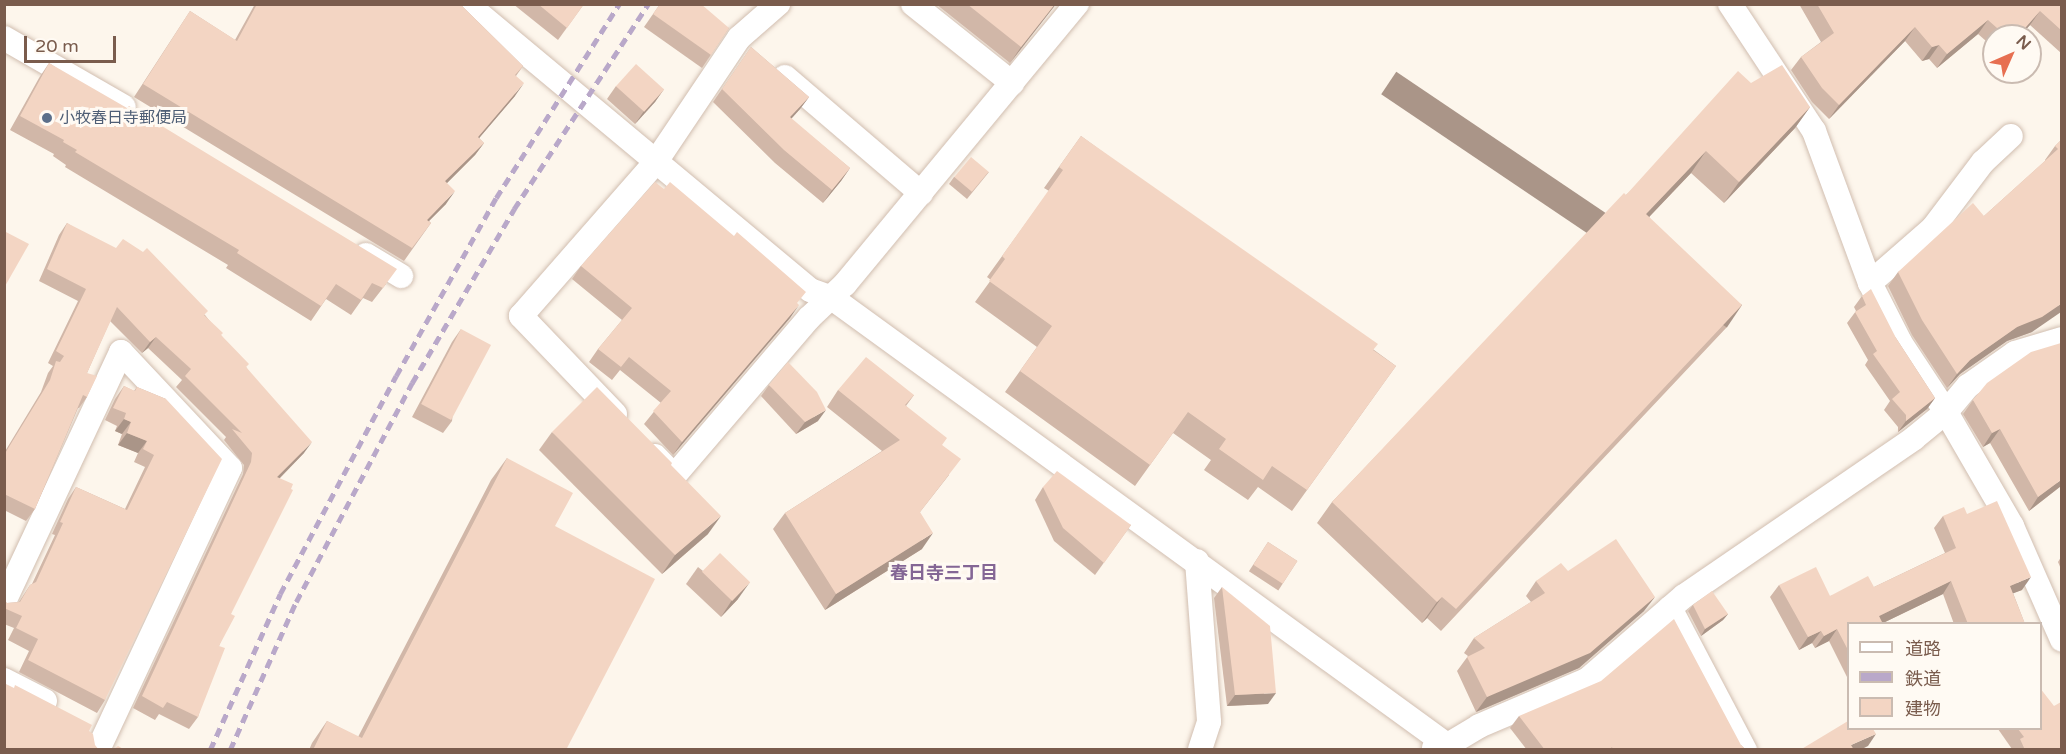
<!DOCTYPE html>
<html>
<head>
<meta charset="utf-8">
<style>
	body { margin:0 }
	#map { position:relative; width:2066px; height:754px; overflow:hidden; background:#fdf6ec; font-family:"Varela Round","Noto Sans JP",sans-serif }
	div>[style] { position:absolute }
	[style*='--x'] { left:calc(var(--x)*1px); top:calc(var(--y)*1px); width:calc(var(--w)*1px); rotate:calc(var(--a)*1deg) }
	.roads { filter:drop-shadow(0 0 2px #d1beb0) drop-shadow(0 0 2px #d1beb0) }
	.minor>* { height:24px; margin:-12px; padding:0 12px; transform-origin:12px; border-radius:12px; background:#fff }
	.rail>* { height:4.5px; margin-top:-2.25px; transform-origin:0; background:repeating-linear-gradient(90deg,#b9a8c9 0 9px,transparent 0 15px) }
	.wall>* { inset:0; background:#d1b7a8; transform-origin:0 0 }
	.shaded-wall>* { inset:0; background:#aa9588; transform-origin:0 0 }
	.building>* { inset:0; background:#f3d5c3; transform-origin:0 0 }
	.dots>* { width:16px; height:16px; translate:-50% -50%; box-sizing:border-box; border:3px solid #fffaf3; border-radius:50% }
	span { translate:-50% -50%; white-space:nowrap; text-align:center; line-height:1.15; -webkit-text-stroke:6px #fffaf3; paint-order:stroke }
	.service-label { font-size:16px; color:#4e5e75 }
	.left { translate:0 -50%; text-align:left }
	.neighbourhood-label { font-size:18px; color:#846695; font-weight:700 }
	.frame { position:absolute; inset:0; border:6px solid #7a5c4d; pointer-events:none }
	.legend { position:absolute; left:1847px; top:622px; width:195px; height:108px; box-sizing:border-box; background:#fffaf3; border:2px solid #cabbb1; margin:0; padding:8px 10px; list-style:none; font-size:18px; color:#7a5c4d }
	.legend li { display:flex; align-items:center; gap:12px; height:30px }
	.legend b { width:30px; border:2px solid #cabbb1 }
	.north { position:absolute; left:1982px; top:24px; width:60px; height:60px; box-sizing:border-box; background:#fffaf3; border:2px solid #cabbb1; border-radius:50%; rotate:45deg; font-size:16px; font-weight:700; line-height:24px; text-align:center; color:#7a5c4d }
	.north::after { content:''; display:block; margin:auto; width:21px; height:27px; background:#e76f51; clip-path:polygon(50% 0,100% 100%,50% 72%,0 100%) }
	.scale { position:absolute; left:24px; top:36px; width:92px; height:27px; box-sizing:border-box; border:3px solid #7a5c4d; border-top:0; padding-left:8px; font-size:18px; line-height:21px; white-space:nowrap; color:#7a5c4d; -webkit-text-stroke:4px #fffaf3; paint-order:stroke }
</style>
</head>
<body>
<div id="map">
	<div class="roads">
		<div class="minor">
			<div style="--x:467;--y:4;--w:447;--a:39.8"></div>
			<div style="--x:810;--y:290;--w:23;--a:20"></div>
			<div style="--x:832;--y:298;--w:769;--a:36.01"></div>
			<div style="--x:913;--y:4;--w:127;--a:38.6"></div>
			<div style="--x:1730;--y:4;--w:152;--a:56.5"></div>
			<div style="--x:1814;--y:131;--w:162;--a:69.8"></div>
			<div style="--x:1870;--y:283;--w:66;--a:63"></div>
			<div style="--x:1900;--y:342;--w:84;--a:56.7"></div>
			<div style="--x:1946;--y:412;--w:132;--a:59.9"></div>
			<div style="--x:2012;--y:526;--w:124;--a:66.3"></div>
			<div style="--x:4;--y:38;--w:138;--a:29.9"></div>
			<div style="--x:785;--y:77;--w:179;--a:40.5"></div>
			<div style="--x:366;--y:255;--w:41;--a:31"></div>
			<div style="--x:1870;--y:283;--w:84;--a:-41.1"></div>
			<div style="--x:1933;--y:228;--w:83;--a:-52.9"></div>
			<div style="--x:1983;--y:162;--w:38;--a:-43"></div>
			<div style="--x:615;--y:414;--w:136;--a:-133.8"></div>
			<div style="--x:521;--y:316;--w:203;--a:-48.8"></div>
			<div style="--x:655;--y:163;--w:151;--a:-56.1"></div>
			<div style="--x:739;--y:38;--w:52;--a:-41.1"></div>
			<div style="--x:655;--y:456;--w:28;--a:46"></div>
			<div style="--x:674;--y:476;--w:208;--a:-49.5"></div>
			<div style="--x:809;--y:318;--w:50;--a:-43.4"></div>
			<div style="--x:845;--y:284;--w:364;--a:-50.4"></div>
			<div style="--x:1197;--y:561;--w:161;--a:85.7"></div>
			<div style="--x:1209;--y:722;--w:29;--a:108"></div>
			<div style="--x:4;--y:602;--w:276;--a:-64.9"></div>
			<div style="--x:121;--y:352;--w:159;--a:46.8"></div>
			<div style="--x:230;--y:468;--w:311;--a:115.1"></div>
			<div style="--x:1670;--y:608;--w:161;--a:62.2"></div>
			<div style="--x:4;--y:680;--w:46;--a:27.1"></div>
			<div style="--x:1434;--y:748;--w:12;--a:-9"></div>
			<div style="--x:1446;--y:746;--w:39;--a:-31"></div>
			<div style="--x:1479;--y:726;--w:117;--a:-23.1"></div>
			<div style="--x:1587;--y:680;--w:128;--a:-40.9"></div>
			<div style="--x:1684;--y:596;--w:278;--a:-34.4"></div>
			<div style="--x:1913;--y:439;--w:43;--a:-39.3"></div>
			<div style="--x:1946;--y:412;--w:34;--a:-50"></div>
			<div style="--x:1968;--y:386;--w:57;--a:-35.1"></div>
			<div style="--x:2015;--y:353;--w:49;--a:-16.6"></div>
		</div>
	</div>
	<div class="rail">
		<div style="--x:210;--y:750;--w:171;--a:-65.8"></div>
		<div style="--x:280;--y:594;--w:247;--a:-62"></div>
		<div style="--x:396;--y:376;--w:204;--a:-60.7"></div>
		<div style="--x:496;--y:198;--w:230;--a:-57.6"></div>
		<div style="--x:230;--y:750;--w:162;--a:-66"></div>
		<div style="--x:296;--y:602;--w:248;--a:-62.1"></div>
		<div style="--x:412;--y:383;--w:202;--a:-59.6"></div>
		<div style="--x:514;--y:209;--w:245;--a:-56.8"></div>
	</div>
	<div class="wall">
		<div style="clip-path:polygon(255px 4px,460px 4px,523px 66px,516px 76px,515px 96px,479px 138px,484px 143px,475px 155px,447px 183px,446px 204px,429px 221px,431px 223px,404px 261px,134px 97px,190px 11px,235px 40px)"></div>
		<div style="clip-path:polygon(513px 4px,584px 4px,558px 40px)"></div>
		<div style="clip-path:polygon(660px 4px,729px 28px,702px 68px,644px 27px)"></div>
		<div style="clip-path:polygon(936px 4px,1056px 4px,1010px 63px)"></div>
		<div style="clip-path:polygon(1799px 4px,2061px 4px,2061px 53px,2030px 25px,2020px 36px,1994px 36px,1994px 48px,1978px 34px,1937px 68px,1929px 59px,1922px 61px,1905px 41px,1829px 119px,1812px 102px,1791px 70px,1801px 57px,1821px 42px)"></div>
		<div style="clip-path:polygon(751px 47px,809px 97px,800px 109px,791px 119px,850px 168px,841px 181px,823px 203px,775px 163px,713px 102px)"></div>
		<div style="clip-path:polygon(49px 63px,386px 284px,372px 302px,363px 298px,351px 315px,326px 299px,311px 321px,226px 268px,228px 265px,65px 167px,66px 165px,53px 156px,54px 154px,10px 130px,39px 78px)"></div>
		<div style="clip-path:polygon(1751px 83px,1810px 107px,1795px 128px,1724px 203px,1691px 173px,1649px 217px,1727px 327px,1441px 631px,1427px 618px,1422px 623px,1317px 523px,1332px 502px,1626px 195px)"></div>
		<div style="clip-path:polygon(616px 86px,664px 89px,655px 102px,635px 124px,607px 99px)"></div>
		<div style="clip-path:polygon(1081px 136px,1396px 366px,1292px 511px,1258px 487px,1248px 500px,1204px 470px,1211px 460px,1173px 433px,1135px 486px,1005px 392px,1037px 347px,975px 302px,991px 280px,987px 277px,1049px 191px,1044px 188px)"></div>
		<div style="clip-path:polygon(2061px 140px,2032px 332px,2007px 341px,1960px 374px,1947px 388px,1912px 335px,1888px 286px,1898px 272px,1984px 216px,2045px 161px,2045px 160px,2055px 146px)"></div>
		<div style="clip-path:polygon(989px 172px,967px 199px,949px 184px,954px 177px)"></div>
		<div style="clip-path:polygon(67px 223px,205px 315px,246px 367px,304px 453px,280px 478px,219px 646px,198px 717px,189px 729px,159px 714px,155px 720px,133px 708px,243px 474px,244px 465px,224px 440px,226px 437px,176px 387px,182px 380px,148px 348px,142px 353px,110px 321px,87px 373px,87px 397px,79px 408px,78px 408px,35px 509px,26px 521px,4px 510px,4px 453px,41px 392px,48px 373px,53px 366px,48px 363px,78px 301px,39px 281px,59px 235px)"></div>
		<div style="clip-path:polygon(581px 266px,798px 304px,790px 318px,673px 455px,644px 424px,661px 403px,620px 370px,612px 380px,589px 362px,598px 349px,622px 320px,572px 279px)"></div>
		<div style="clip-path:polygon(1862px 296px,1896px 338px,1935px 398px,1927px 409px,1898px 432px,1898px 427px,1884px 410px,1890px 401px,1865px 365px,1868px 360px,1847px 323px,1856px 311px,1854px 307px)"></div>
		<div style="clip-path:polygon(461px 329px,452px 421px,443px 433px,412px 417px,452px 342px)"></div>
		<div style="clip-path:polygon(769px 385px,818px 421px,796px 434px,761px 396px)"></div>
		<div style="clip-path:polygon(124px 386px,134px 391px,137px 387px,166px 399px,105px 700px,97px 713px,19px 672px,29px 651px,8px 640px,14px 628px,4px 624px,4px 601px,7px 603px,19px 602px,30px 585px,32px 584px,55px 535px,52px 534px,68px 499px,76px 487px,125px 509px,145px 467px,134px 462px,138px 453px,118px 445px,122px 434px,115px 431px,117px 426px,105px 420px,115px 399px)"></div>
		<div style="clip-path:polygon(838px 390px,914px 395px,906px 406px,942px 445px,949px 475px,920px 512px,922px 549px,825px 610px,773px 529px,785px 513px,882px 451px,827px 407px)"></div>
		<div style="clip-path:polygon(1973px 400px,2061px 486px,2029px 511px,1990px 443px,1983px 447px,1963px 414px)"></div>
		<div style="clip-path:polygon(552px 432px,708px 534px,662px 574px,539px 450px)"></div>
		<div style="clip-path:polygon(507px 458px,555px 526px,566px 750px,309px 750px,312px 743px,327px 721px,358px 737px,491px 480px)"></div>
		<div style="clip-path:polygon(1043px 487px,1131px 525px,1095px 575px,1054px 541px,1035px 500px)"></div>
		<div style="clip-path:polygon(1967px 514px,2022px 590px,2013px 593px,2025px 624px,1954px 624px,1943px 594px,1883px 623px,1848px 624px,1848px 679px,1829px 641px,1815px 648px,1812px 643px,1799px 650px,1770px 597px,1779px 585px,1830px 596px,1874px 587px,1945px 553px,1934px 528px,1943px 516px)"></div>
		<div style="left:1268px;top:542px;width:35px;height:35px;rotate:33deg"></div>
		<div style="clip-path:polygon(2061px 557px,2061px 569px,2058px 562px)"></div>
		<div style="clip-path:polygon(698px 567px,738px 599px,721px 617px,686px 584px)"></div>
		<div style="clip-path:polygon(1568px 571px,1644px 611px,1579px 668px,1476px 712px,1457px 671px,1468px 656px,1464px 653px,1474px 638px,1531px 602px,1526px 596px,1536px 581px)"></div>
		<div style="clip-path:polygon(1222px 587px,1268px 704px,1227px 706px,1214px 598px)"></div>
		<div style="clip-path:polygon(1693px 605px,1728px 614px,1723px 620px,1701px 636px,1688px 611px)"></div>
		<div style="clip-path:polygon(1519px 716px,1741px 745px,1746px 750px,1527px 750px,1510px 728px)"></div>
		<div style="clip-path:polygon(1998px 729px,2040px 729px,2061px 750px,2012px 749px)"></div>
	</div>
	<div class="shaded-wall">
		<div style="clip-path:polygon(1055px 4px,1056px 4px,1010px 63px,1021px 47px)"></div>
		<div style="clip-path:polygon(2040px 11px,2030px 25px,2020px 36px,2018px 36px)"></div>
		<div style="clip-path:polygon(1988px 20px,1978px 34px,1937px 68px,1947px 54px)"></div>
		<div style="clip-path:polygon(1915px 27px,1905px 41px,1829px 119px,1839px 105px)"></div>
		<div style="clip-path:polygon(1939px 45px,1929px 59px,1922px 61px,1932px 47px)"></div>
		<div style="clip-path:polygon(524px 83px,515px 96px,469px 150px,478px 137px)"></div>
		<div style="clip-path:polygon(664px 89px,655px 102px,635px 124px,644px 111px)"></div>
		<div style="clip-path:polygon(809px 97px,800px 109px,781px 130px,790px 117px)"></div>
		<div style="clip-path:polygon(1810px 107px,1795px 128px,1724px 203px,1739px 182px)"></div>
		<div style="clip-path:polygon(484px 143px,475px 155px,436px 194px,445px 181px)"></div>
		<div style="clip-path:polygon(1706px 151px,1691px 173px,1631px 236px,1646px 214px)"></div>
		<div style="clip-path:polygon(850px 168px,841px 181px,823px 203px,832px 190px)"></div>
		<div style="clip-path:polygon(455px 191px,446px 204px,418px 232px,427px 220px)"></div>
		<div style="clip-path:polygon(2061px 304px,2061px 312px,2032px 332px,2007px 341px,1960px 374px,1947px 388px,1957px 374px,1970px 360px,2017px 327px)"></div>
		<div style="clip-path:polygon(799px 305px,790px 318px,673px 455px,682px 442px)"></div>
		<div style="left:1742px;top:305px;width:27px;height:417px;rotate:124deg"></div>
		<div style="clip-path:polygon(156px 337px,148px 348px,142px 353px,150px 342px)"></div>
		<div style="clip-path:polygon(1935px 398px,1927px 409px,1898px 432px,1906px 421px)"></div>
		<div style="clip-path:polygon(826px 410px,818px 421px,796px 434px,805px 422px)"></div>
		<div style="clip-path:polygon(124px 419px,131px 422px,122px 434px,115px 431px)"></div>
		<div style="clip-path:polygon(2000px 429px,1990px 443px,1983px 447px,1992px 433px)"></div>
		<div style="clip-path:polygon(127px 433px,147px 441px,138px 453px,118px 445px)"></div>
		<div style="clip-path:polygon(312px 442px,304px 453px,269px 489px,277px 477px)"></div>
		<div style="clip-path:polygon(2061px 480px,2061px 486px,2029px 511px,2038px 497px)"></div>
		<div style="clip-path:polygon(721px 516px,708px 534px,662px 574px,675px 555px)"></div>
		<div style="clip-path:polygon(933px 533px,922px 549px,825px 610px,836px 594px)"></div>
		<div style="clip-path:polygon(2031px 577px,2022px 590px,2001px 598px,2010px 586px)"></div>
		<div style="clip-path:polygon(1951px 581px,1943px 594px,1881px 624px,1879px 616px)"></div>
		<div style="clip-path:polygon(750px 582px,738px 599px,721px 617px,732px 600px)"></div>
		<div style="clip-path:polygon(1442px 597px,1427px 618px,1422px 623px,1437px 602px)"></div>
		<div style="clip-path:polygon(1655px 597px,1644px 611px,1579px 668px,1476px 712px,1487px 697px)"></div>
		<div style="clip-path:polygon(1728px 614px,1723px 620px,1701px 636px,1705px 629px)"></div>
		<div style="clip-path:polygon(1837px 629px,1829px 641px,1815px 648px,1824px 636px)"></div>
		<div style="clip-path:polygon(1821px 631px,1812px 643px,1799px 650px,1808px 637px)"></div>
		<div style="clip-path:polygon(1276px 693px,1268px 704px,1227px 706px,1235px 695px)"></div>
		<div style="clip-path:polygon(1876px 734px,1868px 746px,1860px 750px,1848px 750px,1851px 745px)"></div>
	</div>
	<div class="building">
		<div style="clip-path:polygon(257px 4px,460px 4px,523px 66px,515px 75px,524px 83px,478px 137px,484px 143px,445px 181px,455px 191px,427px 220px,431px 223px,412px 248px,143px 84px,190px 11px,237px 41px)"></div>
		<div style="clip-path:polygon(538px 4px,584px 4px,567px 28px)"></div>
		<div style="clip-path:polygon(660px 4px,701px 4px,729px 28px,711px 55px,653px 14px)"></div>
		<div style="clip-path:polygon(967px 4px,1055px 4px,1021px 47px)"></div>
		<div style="clip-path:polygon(1817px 4px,2061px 4px,2061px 30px,2040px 11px,2018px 36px,2006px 36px,1988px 20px,1947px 54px,1939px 45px,1932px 47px,1915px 27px,1839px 105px,1822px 88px,1801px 57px,1834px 33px)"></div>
		<div style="clip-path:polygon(751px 47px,809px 97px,790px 117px,850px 168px,832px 190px,784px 150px,722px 89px)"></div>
		<div style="clip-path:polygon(49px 63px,127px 108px,129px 106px,397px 269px,383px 288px,372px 283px,361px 300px,336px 284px,321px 306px,237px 253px,239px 250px,75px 152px,77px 150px,63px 142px,64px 140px,20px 116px)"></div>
		<div style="left:636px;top:64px;width:38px;height:30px;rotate:42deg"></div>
		<div style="clip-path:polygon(1782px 65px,1810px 107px,1739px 182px,1706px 151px,1646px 214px,1742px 305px,1456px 609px,1442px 597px,1437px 602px,1332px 502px,1624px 193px,1626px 195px,1738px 71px,1751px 83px)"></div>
		<div style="clip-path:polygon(1081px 136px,1378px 344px,1373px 350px,1396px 366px,1307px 490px,1272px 466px,1263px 480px,1219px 449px,1226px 439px,1188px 412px,1150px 465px,1020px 371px,1052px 326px,989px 281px,1005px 259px,1002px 256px,1063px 170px,1059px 167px)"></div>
		<div style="clip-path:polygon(2061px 140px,2061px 304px,2042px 317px,2017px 327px,1970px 360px,1957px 374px,1922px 320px,1898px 272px,1973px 203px,1984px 216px,2058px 149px,2055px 146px)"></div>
		<div style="left:971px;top:157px;width:23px;height:26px;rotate:40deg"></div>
		<div style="clip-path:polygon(655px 182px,664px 189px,670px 182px,734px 236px,737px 232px,806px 292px,797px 303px,799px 305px,682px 442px,653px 411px,671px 391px,629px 357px,621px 367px,598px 349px,632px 308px,581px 266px)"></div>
		<div style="clip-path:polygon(67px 223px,116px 248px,123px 239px,143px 252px,147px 248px,208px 311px,204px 315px,223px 333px,221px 335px,249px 364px,246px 367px,312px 442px,277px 477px,293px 484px,291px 489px,293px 490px,231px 614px,235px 616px,219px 646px,225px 648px,198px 717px,167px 702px,163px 708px,142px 696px,251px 462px,252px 453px,232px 429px,242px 433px,185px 376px,191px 369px,156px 337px,150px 342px,117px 307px,87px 373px,97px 376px,87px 397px,83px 395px,35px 509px,4px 494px,4px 455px,50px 380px,56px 361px,60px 362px,64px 356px,56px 351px,86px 289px,47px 269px)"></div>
		<div style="clip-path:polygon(4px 231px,29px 244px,4px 288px)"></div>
		<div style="clip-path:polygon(1871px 289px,1896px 338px,1935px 398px,1906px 421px,1906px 415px,1892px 399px,1900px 392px,1873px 354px,1877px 351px,1855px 312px,1866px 305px,1862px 296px)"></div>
		<div style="left:461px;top:329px;width:34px;height:85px;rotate:28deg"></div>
		<div style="clip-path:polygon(2061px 343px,2061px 480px,2038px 497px,2000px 429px,1992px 433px,1973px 400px,1987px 383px,2031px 352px)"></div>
		<div style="clip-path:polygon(866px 357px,914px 395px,905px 405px,947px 438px,942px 445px,961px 459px,920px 512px,933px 533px,836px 594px,785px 513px,900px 440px,838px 390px)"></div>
		<div style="clip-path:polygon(788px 362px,817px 392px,826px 410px,805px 422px,769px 385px)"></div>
		<div style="clip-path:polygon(124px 386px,135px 391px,137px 387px,166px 399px,222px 459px,105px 700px,28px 660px,38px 639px,16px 628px,22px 616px,4px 608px,4px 601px,7px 603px,20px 602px,30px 585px,36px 582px,63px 523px,60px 522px,76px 487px,127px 510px,154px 455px,143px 449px,147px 441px,127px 433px,131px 422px,124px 419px,126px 413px,113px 408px)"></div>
		<div style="clip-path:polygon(597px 387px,672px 463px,671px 465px,721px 516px,675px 555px,552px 432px)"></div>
		<div style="clip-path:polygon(507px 458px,573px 493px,555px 526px,655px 579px,566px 750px,313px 750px,327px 721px,362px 738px)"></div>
		<div style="clip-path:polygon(1057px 471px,1131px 525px,1104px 563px,1063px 528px,1043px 487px)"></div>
		<div style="clip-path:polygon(1997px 501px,2031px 577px,2010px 586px,2025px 624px,1968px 624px,1951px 581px,1879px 616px,1883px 624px,1848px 624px,1848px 650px,1837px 629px,1824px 636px,1821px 631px,1808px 637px,1779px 585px,1816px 567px,1830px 596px,1868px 576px,1874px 587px,1956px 548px,1943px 516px,1964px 507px,1967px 514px)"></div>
		<div style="clip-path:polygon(1616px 539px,1655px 597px,1590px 653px,1487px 697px,1467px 657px,1485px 648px,1474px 638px,1545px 593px,1536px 581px,1561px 563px,1568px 571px)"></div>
		<div style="left:1268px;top:542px;width:35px;height:27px;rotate:33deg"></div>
		<div style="left:720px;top:553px;width:42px;height:26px;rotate:44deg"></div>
		<div style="clip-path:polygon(1222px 587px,1270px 626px,1276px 693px,1235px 695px)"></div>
		<div style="clip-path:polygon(1712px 591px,1728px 614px,1705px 629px,1693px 605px)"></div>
		<div style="clip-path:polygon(1674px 619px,1741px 745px,1746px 750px,1613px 750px,1612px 747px,1609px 750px,1545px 750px,1519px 716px,1601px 681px)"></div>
		<div style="clip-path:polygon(4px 683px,14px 688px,15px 685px,92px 725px,89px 731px,93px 734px,95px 745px,99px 750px,4px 750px,5px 746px,4px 745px)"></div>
		<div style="clip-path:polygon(2040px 688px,2054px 706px,2061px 702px,2061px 750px,2025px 750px,2020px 739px,2024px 737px,2018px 729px,2040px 729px)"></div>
		<div style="clip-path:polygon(1848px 721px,1848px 729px,1873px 729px,1876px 734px,1851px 745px,1854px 750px,1800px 750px)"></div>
		<div style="clip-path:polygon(118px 746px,125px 750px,112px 750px)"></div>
	</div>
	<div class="dots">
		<div style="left:47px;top:118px;background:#5c6f8a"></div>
	</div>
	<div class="service-label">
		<span class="left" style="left:59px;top:118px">小牧春日寺郵便局</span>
	</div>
	<div class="neighbourhood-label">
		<span style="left:944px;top:573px">春日寺三丁目</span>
	</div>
	<div class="frame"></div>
	<ul class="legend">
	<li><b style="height:8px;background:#fff"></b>道路</li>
	<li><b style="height:8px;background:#b9a8c9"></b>鉄道</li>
	<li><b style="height:16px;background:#f3d5c3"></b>建物</li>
	</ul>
	<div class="north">N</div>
	<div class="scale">20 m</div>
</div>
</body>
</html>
